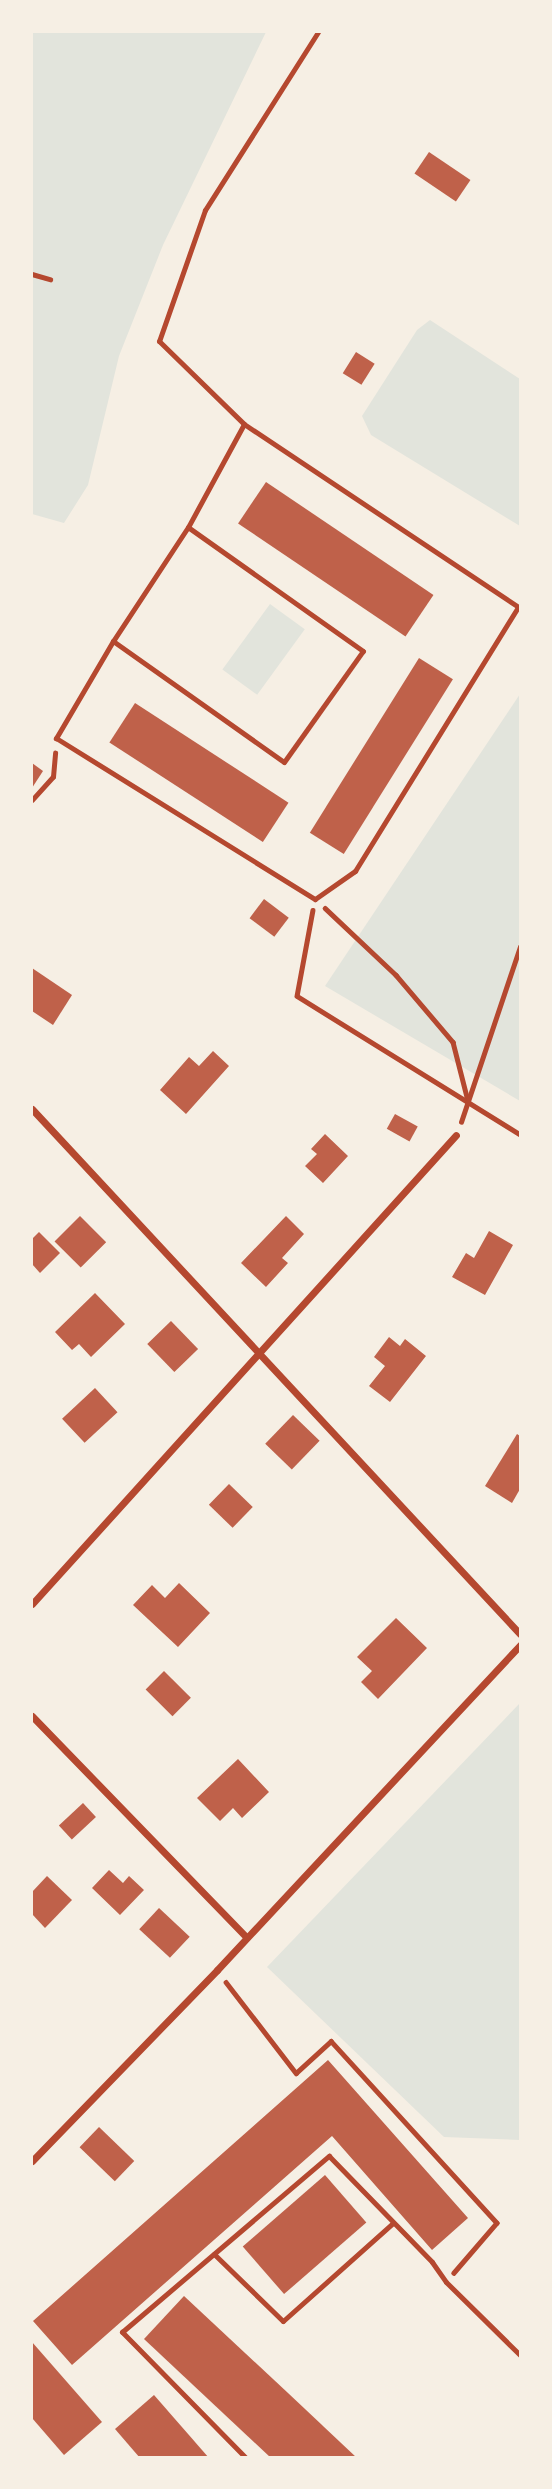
<!DOCTYPE html>
<html>
<head>
<meta charset="utf-8">
<style>
	body { margin:0 }
	#map { position:relative; width:552px; height:2489px; overflow:hidden; background:#f6efe4; font-family:"DejaVu Sans",sans-serif }
	div>[style] { position:absolute }
	[style*='--x'] { left:calc(var(--x)*1px); top:calc(var(--y)*1px); width:calc(var(--w)*1px); rotate:calc(var(--a)*1deg) }
	.green>* { inset:0; background:#e2e4dc; transform-origin:0 0 }
	.building>* { inset:0; background:#bf614a; transform-origin:0 0 }
	.path>* { height:4.5px; margin:-2.25px; padding:0 2.25px; transform-origin:2.25px; border-radius:2.25px; background:#b5482f }
	.service>* { height:5px; margin:-2.5px; padding:0 2.5px; transform-origin:2.5px; border-radius:2.5px; background:#b5482f }
	.minor>* { height:7px; margin:-3.5px; padding:0 3.5px; transform-origin:3.5px; border-radius:3.5px; background:#b5482f }
	span { translate:-50% -50%; white-space:nowrap; text-align:center; line-height:1.15; -webkit-text-stroke:7px #f6efe4; paint-order:stroke }
	.frame { position:absolute; inset:0; border:33px solid #f6efe4; pointer-events:none }
</style>
</head>
<body>
<div id="map">
	<div class="green">
		<div style="clip-path:polygon(32px 32px,266px 32px,163px 245px,119px 356px,88px 485px,64px 523px,32px 514px)"></div>
		<div style="clip-path:polygon(430px 320px,520px 379px,520px 526px,371px 435px,362px 416px,417px 330px)"></div>
		<div style="left:270px;top:604px;width:43px;height:81px;rotate:36deg"></div>
		<div style="clip-path:polygon(520px 694px,520px 1101px,325px 986px)"></div>
		<div style="clip-path:polygon(520px 1703px,520px 2140px,444px 2137px,267px 1967px)"></div>
	</div>
	<div class="building">
		<div style="left:429px;top:152px;width:50px;height:26px;rotate:34deg"></div>
		<div style="left:356px;top:352px;width:22px;height:25px;rotate:32deg"></div>
		<div style="left:266px;top:482px;width:202px;height:50px;rotate:34deg"></div>
		<div style="left:419px;top:658px;width:40px;height:206px;rotate:32deg"></div>
		<div style="left:135px;top:703px;width:183px;height:47px;rotate:33deg"></div>
		<div style="clip-path:polygon(32px 763px,43px 771px,32px 788px)"></div>
		<div style="left:264px;top:899px;width:31px;height:24px;rotate:37deg"></div>
		<div style="clip-path:polygon(32px 968px,72px 995px,53px 1025px,32px 1011px)"></div>
		<div style="clip-path:polygon(213px 1051px,229px 1066px,186px 1114px,160px 1090px,189px 1057px,199px 1066px)"></div>
		<div style="left:395px;top:1114px;width:26px;height:17px;rotate:29deg"></div>
		<div style="clip-path:polygon(325px 1134px,348px 1156px,323px 1183px,305px 1166px,317px 1154px,311px 1149px)"></div>
		<div style="left:80px;top:1216px;width:37px;height:36px;rotate:45deg"></div>
		<div style="clip-path:polygon(286px 1216px,304px 1234px,282px 1258px,288px 1263px,266px 1287px,241px 1263px)"></div>
		<div style="clip-path:polygon(489px 1231px,513px 1245px,485px 1295px,452px 1277px,466px 1253px,474px 1258px)"></div>
		<div style="clip-path:polygon(39px 1232px,60px 1253px,40px 1273px,32px 1264px,32px 1239px)"></div>
		<div style="clip-path:polygon(95px 1293px,125px 1324px,91px 1357px,79px 1344px,72px 1350px,55px 1332px)"></div>
		<div style="left:171px;top:1321px;width:39px;height:33px;rotate:46deg"></div>
		<div style="clip-path:polygon(389px 1337px,400px 1346px,405px 1339px,426px 1356px,390px 1402px,369px 1386px,385px 1366px,374px 1357px)"></div>
		<div style="left:95px;top:1388px;width:33px;height:45px;rotate:47deg"></div>
		<div style="left:293px;top:1415px;width:37px;height:40px;rotate:44deg"></div>
		<div style="clip-path:polygon(517px 1434px,520px 1436px,520px 1489px,512px 1503px,485px 1486px)"></div>
		<div style="left:229px;top:1484px;width:33px;height:29px;rotate:44deg"></div>
		<div style="clip-path:polygon(179px 1583px,210px 1613px,178px 1647px,133px 1605px,152px 1585px,165px 1598px)"></div>
		<div style="clip-path:polygon(396px 1618px,427px 1648px,378px 1699px,361px 1682px,372px 1671px,357px 1657px)"></div>
		<div style="left:164px;top:1671px;width:38px;height:26px;rotate:45deg"></div>
		<div style="clip-path:polygon(238px 1759px,269px 1792px,242px 1818px,233px 1808px,220px 1821px,197px 1798px)"></div>
		<div style="left:83px;top:1803px;width:19px;height:33px;rotate:47deg"></div>
		<div style="clip-path:polygon(109px 1870px,123px 1883px,129px 1876px,144px 1890px,120px 1915px,92px 1888px)"></div>
		<div style="clip-path:polygon(47px 1876px,72px 1900px,45px 1928px,32px 1914px,32px 1892px)"></div>
		<div style="left:159px;top:1908px;width:42px;height:29px;rotate:43deg"></div>
		<div style="clip-path:polygon(328px 2060px,468px 2218px,432px 2250px,332px 2136px,72px 2365px,33px 2321px)"></div>
		<div style="left:99px;top:2127px;width:49px;height:28px;rotate:44deg"></div>
		<div style="left:325px;top:2175px;width:63px;height:109px;rotate:49deg"></div>
		<div style="clip-path:polygon(184px 2296px,288px 2393px,357px 2458px,271px 2458px,144px 2339px)"></div>
		<div style="clip-path:polygon(32px 2342px,102px 2422px,64px 2455px,32px 2418px)"></div>
		<div style="clip-path:polygon(154px 2395px,209px 2458px,140px 2458px,115px 2429px)"></div>
	</div>
	<div class="path">
		<div style="--x:32;--y:274;--w:19;--a:16"></div>
		<div style="--x:32;--y:800;--w:31;--a:-48"></div>
		<div style="--x:53;--y:777;--w:24;--a:-85"></div>
		<div style="--x:325;--y:908;--w:98;--a:43.3"></div>
		<div style="--x:396;--y:975;--w:88;--a:49.6"></div>
		<div style="--x:453;--y:1042;--w:61;--a:75.7"></div>
		<div style="--x:313;--y:910;--w:87;--a:100.5"></div>
		<div style="--x:297;--y:996;--w:262;--a:31.8"></div>
		<div style="--x:461;--y:1122;--w:185;--a:-71.4"></div>
		<div style="--x:226;--y:1982;--w:115;--a:52.4"></div>
		<div style="--x:296;--y:2073;--w:47;--a:-42.4"></div>
		<div style="--x:331;--y:2041;--w:246;--a:47.6"></div>
		<div style="--x:497;--y:2223;--w:66;--a:130.7"></div>
	</div>
	<div class="service">
		<div style="--x:318;--y:32;--w:211;--a:122.4"></div>
		<div style="--x:205;--y:210;--w:139;--a:109.3"></div>
		<div style="--x:159;--y:341;--w:119;--a:44.3"></div>
		<div style="--x:244;--y:424;--w:117;--a:118.5"></div>
		<div style="--x:188;--y:527;--w:136;--a:123.3"></div>
		<div style="--x:113;--y:641;--w:113;--a:120.4"></div>
		<div style="--x:56;--y:738;--w:305;--a:31.9"></div>
		<div style="--x:315;--y:899;--w:49;--a:-35"></div>
		<div style="--x:355;--y:871;--w:310;--a:-58.3"></div>
		<div style="--x:244;--y:424;--w:329;--a:33.7"></div>
		<div style="--x:113;--y:641;--w:209;--a:35.3"></div>
		<div style="--x:284;--y:762;--w:136;--a:-54.6"></div>
		<div style="--x:363;--y:651;--w:214;--a:-144.7"></div>
		<div style="--x:214;--y:2254;--w:96;--a:44.2"></div>
		<div style="--x:283;--y:2321;--w:147;--a:-41.7"></div>
		<div style="--x:246;--y:2458;--w:177;--a:-134.5"></div>
		<div style="--x:122;--y:2332;--w:272;--a:-40.4"></div>
		<div style="--x:329;--y:2156;--w:148;--a:45.8"></div>
		<div style="--x:432;--y:2262;--w:24;--a:55"></div>
		<div style="--x:446;--y:2282;--w:104;--a:44.6"></div>
	</div>
	<div class="minor">
		<div style="--x:32;--y:1109;--w:717;--a:47.09"></div>
		<div style="--x:32;--y:1604;--w:632;--a:-47.88"></div>
		<div style="--x:32;--y:1716;--w:308;--a:45.9"></div>
		<div style="--x:32;--y:2161;--w:266;--a:-45.9"></div>
		<div style="--x:217;--y:1970;--w:444;--a:-47"></div>
	</div>
	<div class="frame"></div>
</div>
</body>
</html>
